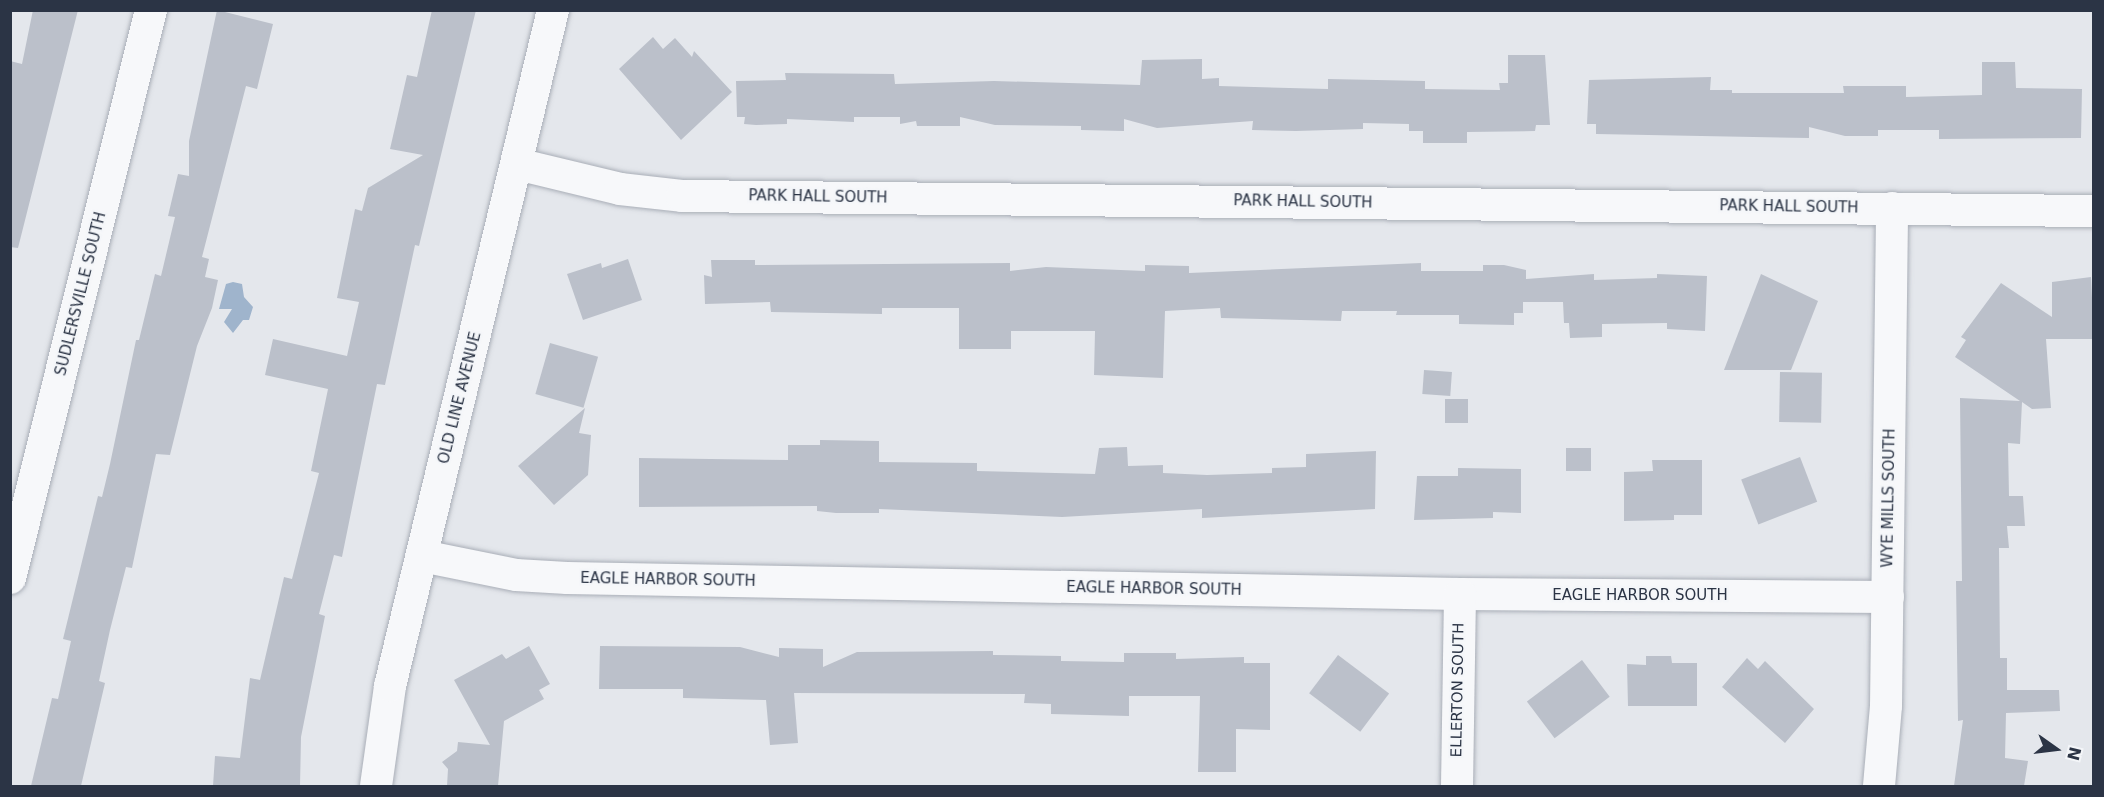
<!DOCTYPE html>
<html>
<head>
<meta charset="utf-8">
<style>
	body { margin:0 }
	#map { position:relative; width:2104px; height:797px; overflow:hidden; background:#e4e7ec; font-family:"DejaVu Sans",sans-serif }
	div>[style] { position:absolute }
	[style*='--x'] { left:calc(var(--x)*1px); top:calc(var(--y)*1px); width:calc(var(--w)*1px); rotate:calc(var(--a)*1deg) }
	.water>* { inset:0; background:#9fb4cc }
	.building>* { inset:0; background:#bbc0ca; transform-origin:0 0 }
	.roads { filter:drop-shadow(0 0 2px #a9aeb7) drop-shadow(0 0 2px #a9aeb7) }
	.street>* { height:32px; margin:-16px; padding:0 16px; transform-origin:16px; border-radius:16px; background:#f7f8fa }
	span { translate:-50% -50%; white-space:nowrap; text-align:center; line-height:1.15; -webkit-text-stroke:4.5px #f4f6f9; paint-order:stroke }
	.street-label { font-size:15px; color:#2b3445 }
	.frame { position:absolute; inset:0; border:12px solid #2b3445; pointer-events:none }
	.north { position:absolute; left:2026px; top:719px; width:60px; height:60px; -webkit-text-stroke:4px #f4f6f9; paint-order:stroke; rotate:104deg; font-size:16px; font-weight:700; line-height:24px; text-align:center; color:#2b3445 }
	.north::after { content:''; display:block; margin:auto; width:21px; height:27px; background:#2b3445; clip-path:polygon(50% 0,100% 100%,50% 72%,0 100%) }
</style>
</head>
<body>
<div id="map">
	<div class="water">
		<div style="clip-path:polygon(233px 282px,242px 284px,244px 297px,253px 307px,249px 320px,243px 320px,233px 333px,224px 322px,232px 309px,219px 309px,226px 284px)"></div>
	</div>
	<div class="building">
		<div style="clip-path:polygon(33px 10px,78px 10px,18px 248px,10px 247px,10px 61px,22px 64px)"></div>
		<div style="clip-path:polygon(217px 10px,273px 24px,257px 89px,246px 86px,202px 257px,209px 259px,205px 277px,218px 280px,212px 308px,197px 346px,170px 455px,156px 454px,132px 568px,126px 567px,110px 630px,99px 681px,105px 683px,81px 786px,31px 786px,52px 698px,58px 699px,71px 641px,63px 639px,98px 496px,102px 497px,110px 464px,136px 340px,139px 340px,155px 274px,161px 276px,175px 217px,168px 216px,178px 174px,189px 176px,189px 141px)"></div>
		<div style="clip-path:polygon(432px 10px,476px 10px,419px 246px,415px 245px,385px 385px,377px 384px,342px 557px,334px 555px,319px 614px,325px 616px,301px 737px,300px 786px,213px 786px,215px 756px,240px 758px,250px 678px,260px 680px,284px 577px,292px 579px,319px 473px,311px 471px,328px 389px,265px 375px,273px 339px,347px 356px,359px 302px,337px 298px,355px 209px,362px 211px,368px 188px,423px 155px,390px 149px,407px 75px,417px 77px)"></div>
		<div style="clip-path:polygon(653px 37px,663px 49px,675px 38px,692px 57px,694px 51px,732px 92px,681px 140px,619px 69px)"></div>
		<div style="clip-path:polygon(1508px 55px,1545px 55px,1550px 125px,1536px 125px,1535px 131px,1467px 132px,1467px 143px,1423px 143px,1423px 131px,1409px 131px,1409px 124px,1363px 123px,1363px 129px,1296px 131px,1252px 130px,1253px 121px,1157px 128px,1124px 119px,1124px 131px,1081px 130px,1081px 126px,995px 125px,960px 117px,960px 126px,917px 126px,916px 121px,900px 124px,900px 117px,854px 117px,854px 122px,787px 119px,787px 124px,756px 125px,744px 124px,745px 117px,737px 117px,736px 81px,786px 80px,785px 73px,894px 74px,895px 84px,994px 81px,1140px 85px,1142px 60px,1202px 59px,1202px 79px,1219px 78px,1219px 86px,1328px 89px,1328px 79px,1425px 81px,1425px 89px,1500px 90px,1499px 83px,1508px 83px)"></div>
		<div style="clip-path:polygon(1982px 62px,2015px 62px,2016px 88px,2082px 89px,2081px 138px,1939px 139px,1939px 130px,1878px 130px,1878px 136px,1845px 136px,1809px 127px,1809px 138px,1596px 134px,1596px 124px,1587px 124px,1589px 80px,1711px 77px,1710px 90px,1732px 90px,1732px 93px,1844px 93px,1843px 86px,1906px 86px,1906px 97px,1982px 95px)"></div>
		<div style="clip-path:polygon(628px 259px,642px 300px,583px 320px,567px 274px,601px 263px,602px 268px)"></div>
		<div style="clip-path:polygon(711px 260px,755px 260px,755px 265px,1010px 263px,1010px 271px,1046px 267px,1145px 271px,1145px 265px,1189px 266px,1189px 273px,1421px 263px,1421px 271px,1483px 271px,1483px 265px,1504px 265px,1526px 270px,1526px 279px,1594px 274px,1594px 280px,1657px 278px,1657px 274px,1707px 276px,1705px 331px,1667px 329px,1667px 323px,1602px 324px,1602px 337px,1570px 338px,1569px 323px,1564px 323px,1563px 302px,1523px 302px,1523px 313px,1514px 313px,1514px 325px,1459px 324px,1459px 315px,1396px 315px,1397px 311px,1342px 311px,1341px 321px,1221px 318px,1220px 308px,1165px 311px,1163px 378px,1094px 375px,1095px 331px,1011px 331px,1011px 349px,959px 349px,959px 308px,882px 308px,882px 314px,771px 312px,770px 302px,705px 304px,704px 275px,712px 277px)"></div>
		<div style="clip-path:polygon(1761px 274px,1818px 301px,1791px 370px,1724px 370px)"></div>
		<div style="clip-path:polygon(2091px 277px,2094px 339px,2046px 339px,2051px 408px,2032px 409px,2022px 402px,2020px 444px,2008px 443px,2009px 496px,2023px 496px,2025px 526px,2007px 526px,2009px 548px,1999px 548px,2000px 658px,2007px 658px,2007px 690px,2059px 690px,2060px 711px,2006px 713px,2005px 758px,2028px 761px,2024px 786px,1954px 786px,1963px 720px,1958px 721px,1956px 581px,1962px 581px,1960px 398px,2020px 401px,1955px 357px,1966px 340px,1961px 337px,2001px 283px,2052px 317px,2052px 282px)"></div>
		<div style="left:550px;top:343px;width:50px;height:53px;rotate:16deg"></div>
		<div style="left:1424px;top:370px;width:28px;height:24px;rotate:4deg"></div>
		<div style="left:1780px;top:372px;width:42px;height:50px;rotate:1deg"></div>
		<div style="left:1445px;top:399px;width:23px;height:24px"></div>
		<div style="clip-path:polygon(585px 408px,579px 433px,591px 435px,588px 475px,554px 505px,518px 466px)"></div>
		<div style="clip-path:polygon(820px 440px,879px 441px,879px 462px,977px 463px,977px 471px,1095px 474px,1099px 448px,1127px 447px,1128px 466px,1163px 465px,1163px 473px,1207px 475px,1272px 473px,1272px 468px,1306px 467px,1306px 454px,1376px 451px,1375px 509px,1202px 518px,1202px 509px,1062px 517px,879px 509px,879px 513px,836px 513px,817px 511px,817px 506px,639px 507px,639px 458px,788px 460px,788px 445px,820px 445px)"></div>
		<div style="left:1566px;top:448px;width:25px;height:23px"></div>
		<div style="left:1800px;top:457px;width:48px;height:63px;rotate:69deg"></div>
		<div style="clip-path:polygon(1652px 460px,1702px 460px,1702px 515px,1674px 515px,1674px 520px,1624px 521px,1624px 472px,1653px 471px)"></div>
		<div style="clip-path:polygon(1458px 468px,1521px 469px,1521px 513px,1493px 512px,1493px 518px,1414px 520px,1417px 476px,1458px 476px)"></div>
		<div style="clip-path:polygon(529px 646px,550px 684px,539px 690px,544px 699px,504px 721px,498px 786px,447px 786px,448px 769px,442px 762px,457px 751px,458px 742px,490px 745px,454px 680px,502px 654px,506px 659px)"></div>
		<div style="clip-path:polygon(600px 646px,740px 647px,779px 657px,779px 648px,823px 649px,823px 667px,857px 652px,993px 651px,993px 655px,1061px 656px,1061px 661px,1124px 662px,1124px 653px,1176px 653px,1176px 659px,1244px 657px,1244px 663px,1270px 663px,1270px 730px,1236px 729px,1236px 772px,1198px 772px,1200px 696px,1129px 696px,1129px 716px,1051px 714px,1051px 704px,1024px 703px,1025px 694px,794px 693px,798px 743px,770px 745px,766px 700px,683px 698px,683px 689px,599px 689px)"></div>
		<div style="left:1338px;top:655px;width:64px;height:48px;rotate:37deg"></div>
		<div style="clip-path:polygon(1646px 656px,1671px 656px,1672px 663px,1697px 663px,1697px 706px,1628px 706px,1627px 664px,1646px 665px)"></div>
		<div style="clip-path:polygon(1747px 658px,1758px 669px,1765px 661px,1814px 709px,1785px 743px,1722px 687px)"></div>
		<div style="left:1582px;top:660px;width:46px;height:69px;rotate:53deg"></div>
	</div>
	<div class="roads">
		<div class="street">
			<div style="--x:517;--y:164;--w:106;--a:13.6"></div>
			<div style="--x:620;--y:189;--w:62;--a:6.4"></div>
			<div style="--x:682;--y:196;--w:1412;--a:0.61"></div>
			<div style="--x:422;--y:556;--w:96;--a:11.4"></div>
			<div style="--x:516;--y:575;--w:51;--a:3.4"></div>
			<div style="--x:567;--y:578;--w:893;--a:1.03"></div>
			<div style="--x:1460;--y:594;--w:428;--a:0.4"></div>
			<div style="--x:10;--y:578;--w:585;--a:-76.06"></div>
			<div style="--x:376;--y:786;--w:101;--a:-82"></div>
			<div style="--x:390;--y:686;--w:695;--a:-76.44"></div>
			<div style="--x:1457;--y:786;--w:192;--a:-89.1"></div>
			<div style="--x:1879;--y:786;--w:80;--a:-85"></div>
			<div style="--x:1886;--y:706;--w:498;--a:-89.3"></div>
		</div>
	</div>
	<div class="street-label">
		<span style="left:818px;top:197px;rotate:1deg">PARK HALL SOUTH</span>
		<span style="left:1303px;top:202px;rotate:1deg">PARK HALL SOUTH</span>
		<span style="left:1789px;top:207px;rotate:1deg">PARK HALL SOUTH</span>
		<span style="left:81px;top:294px;rotate:-76deg">SUDLERSVILLE SOUTH</span>
		<span style="left:460px;top:398px;rotate:-76deg">OLD LINE AVENUE</span>
		<span style="left:1889px;top:498px;rotate:-89deg">WYE MILLS SOUTH</span>
		<span style="left:668px;top:580px;rotate:1deg">EAGLE HARBOR SOUTH</span>
		<span style="left:1154px;top:589px;rotate:1deg">EAGLE HARBOR SOUTH</span>
		<span style="left:1640px;top:596px">EAGLE HARBOR SOUTH</span>
		<span style="left:1458px;top:690px;rotate:-89deg">ELLERTON SOUTH</span>
	</div>
	<div class="frame"></div>
	<div class="north">N</div>
</div>
</body>
</html>
